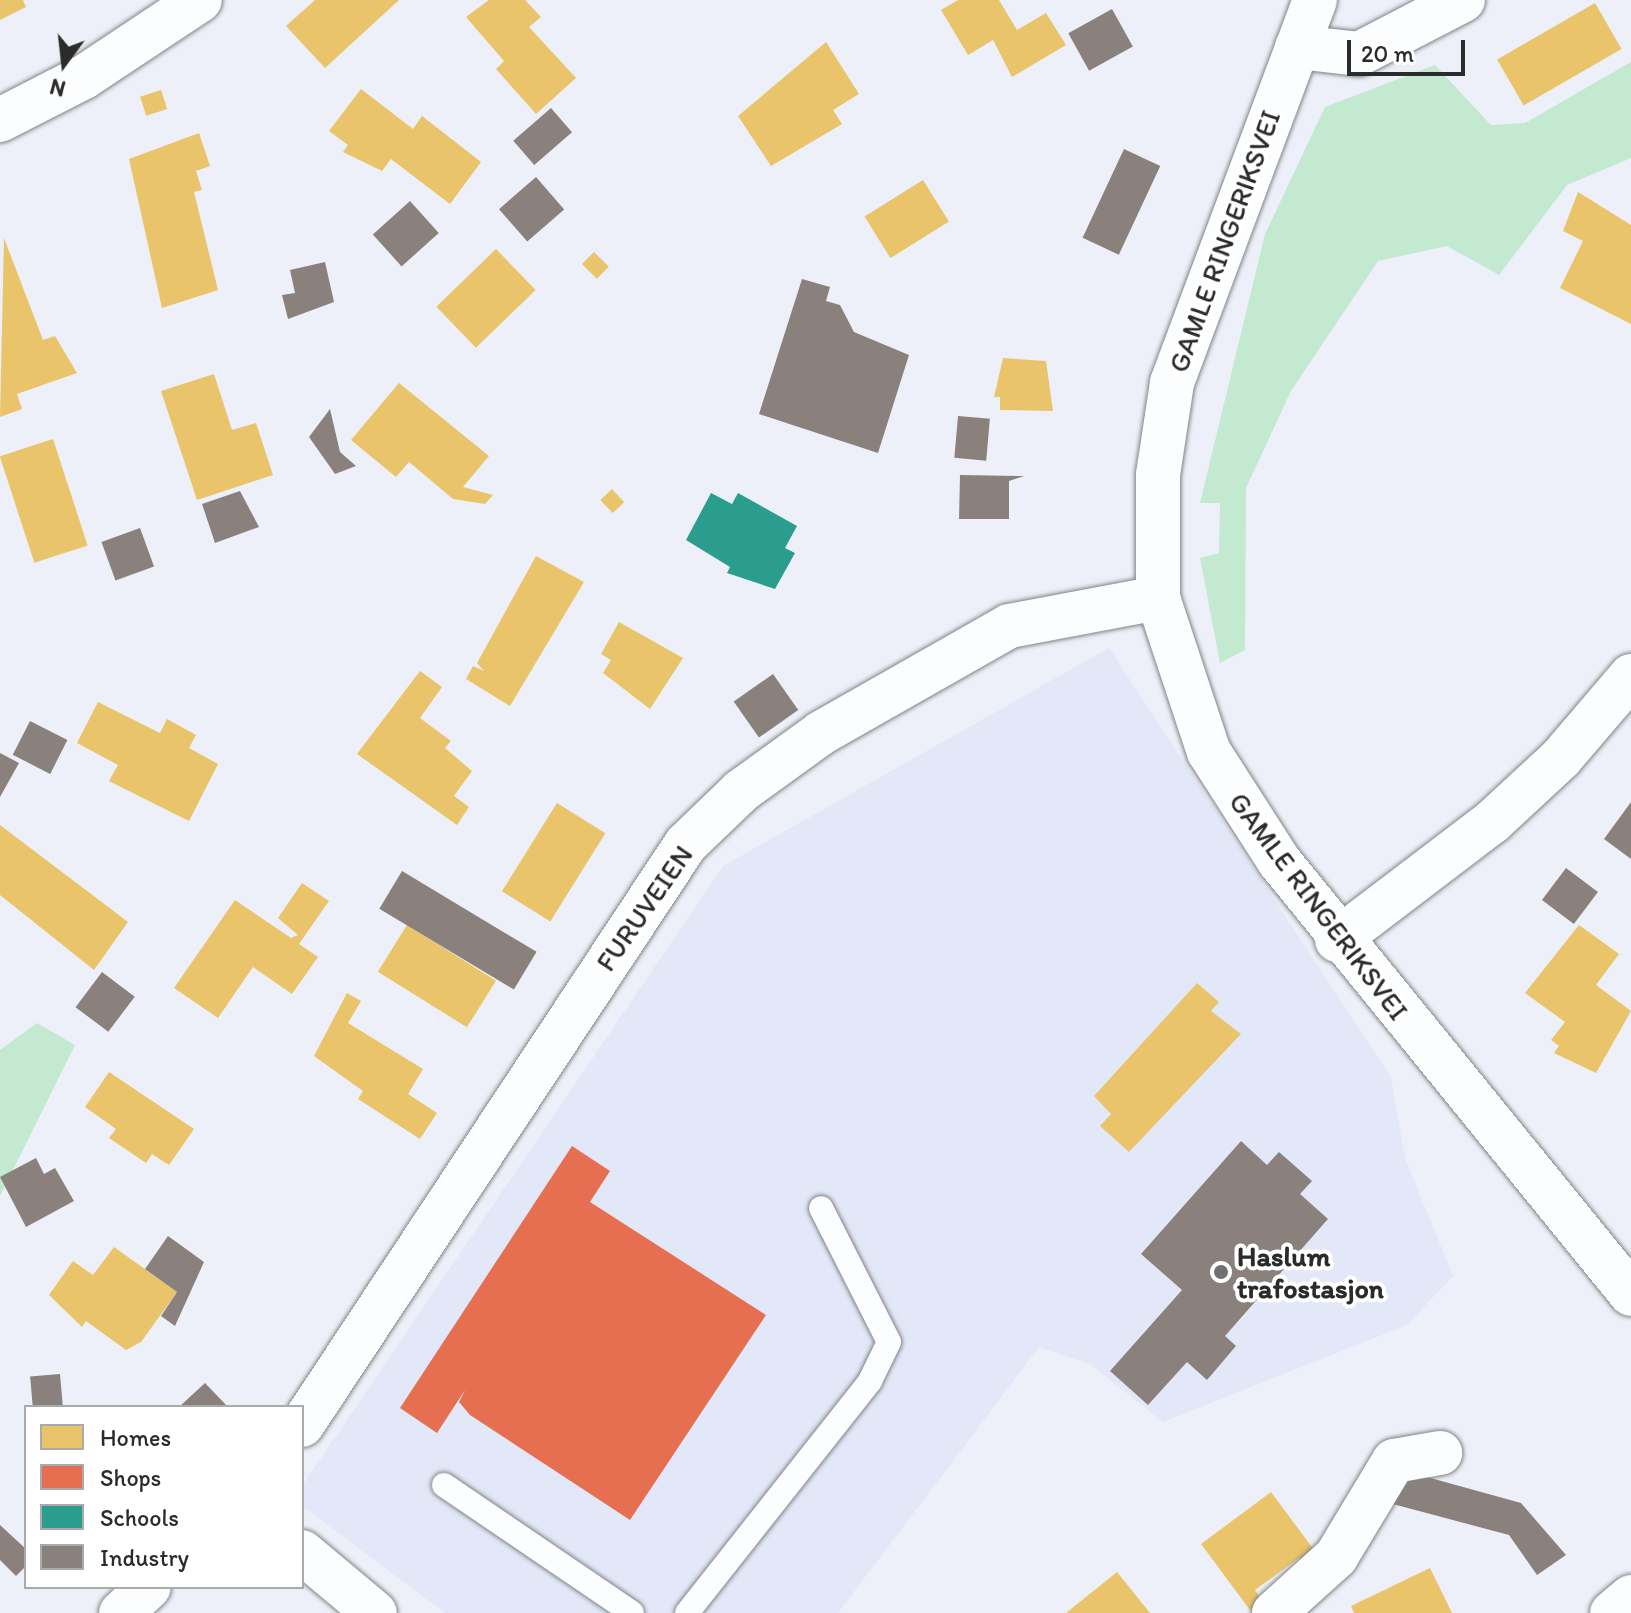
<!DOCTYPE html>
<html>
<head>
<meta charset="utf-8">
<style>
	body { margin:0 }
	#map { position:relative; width:1631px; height:1613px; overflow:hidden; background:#edf0f8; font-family:Itim,sans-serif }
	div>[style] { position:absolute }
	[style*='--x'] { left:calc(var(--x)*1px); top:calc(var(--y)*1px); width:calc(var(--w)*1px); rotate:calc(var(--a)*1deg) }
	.built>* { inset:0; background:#e3e8f9 }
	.green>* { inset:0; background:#c3e9d0 }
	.homes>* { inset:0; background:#e9c46a; transform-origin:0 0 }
	.shops>* { inset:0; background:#e76f51 }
	.schools>* { inset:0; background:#2a9d8f }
	.industry>* { inset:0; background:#8a817c; transform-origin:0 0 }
	.roads { filter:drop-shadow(0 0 2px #828487) drop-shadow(0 0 2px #828487) }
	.service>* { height:24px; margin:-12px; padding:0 12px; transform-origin:12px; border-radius:12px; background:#fcfdfe }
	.minor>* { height:44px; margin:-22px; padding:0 22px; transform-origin:22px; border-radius:22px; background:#fcfdfe }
	.tertiary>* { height:44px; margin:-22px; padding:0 22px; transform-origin:22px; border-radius:22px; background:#fcfdfe }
	.secondary>* { height:44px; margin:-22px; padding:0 22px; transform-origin:22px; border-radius:22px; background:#fcfdfe }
	.dots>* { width:22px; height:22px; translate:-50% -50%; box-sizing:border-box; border:4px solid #fff; border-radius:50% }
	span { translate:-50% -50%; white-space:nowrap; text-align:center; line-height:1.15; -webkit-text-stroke:8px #fff; paint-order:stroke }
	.street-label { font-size:28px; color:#2b2b2b }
	.poi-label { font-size:28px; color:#2b2b2b; font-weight:700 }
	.left { translate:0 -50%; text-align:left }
	.legend { position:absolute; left:24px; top:1405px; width:280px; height:184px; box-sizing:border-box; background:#fff; border:2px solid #aaa; margin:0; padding:10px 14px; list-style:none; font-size:24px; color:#2b2b2b }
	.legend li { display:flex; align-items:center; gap:16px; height:40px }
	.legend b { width:40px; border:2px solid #aaa }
	.north { position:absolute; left:24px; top:24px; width:80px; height:80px; -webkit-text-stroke:6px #fff; paint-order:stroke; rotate:195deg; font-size:22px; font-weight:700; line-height:32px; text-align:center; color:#2b2b2b }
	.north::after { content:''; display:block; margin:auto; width:28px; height:36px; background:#2b2b2b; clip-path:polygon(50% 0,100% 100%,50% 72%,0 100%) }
	.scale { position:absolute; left:1347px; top:40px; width:118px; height:36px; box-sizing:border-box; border:4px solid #2b2b2b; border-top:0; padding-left:10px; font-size:24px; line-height:28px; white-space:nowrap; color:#2b2b2b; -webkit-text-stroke:6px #fff; paint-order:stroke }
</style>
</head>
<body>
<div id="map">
	<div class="built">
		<div style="clip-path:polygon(1109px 648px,1391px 1077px,1405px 1158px,1453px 1276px,1407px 1325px,1163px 1422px,1090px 1364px,1039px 1347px,838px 1613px,445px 1613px,302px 1506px,302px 1486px,723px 866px)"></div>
	</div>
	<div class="green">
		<div style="clip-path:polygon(1631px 62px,1631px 158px,1567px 185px,1499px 275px,1447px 246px,1378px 261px,1291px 391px,1246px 488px,1245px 650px,1220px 663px,1200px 558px,1219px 553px,1220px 503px,1200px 503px,1265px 234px,1325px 107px,1435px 65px,1491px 125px,1525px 123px)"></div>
		<div style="clip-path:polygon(37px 1023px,75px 1045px,0 1196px,0 1050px)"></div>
	</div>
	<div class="homes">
		<div style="clip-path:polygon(0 0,23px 0,26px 7px,0 20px)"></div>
		<div style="clip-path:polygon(315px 0,399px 0,325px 68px,286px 26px)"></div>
		<div style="clip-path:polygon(489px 0,525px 0,541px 17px,529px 27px,576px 78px,536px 114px,496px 69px,504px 61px,466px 17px)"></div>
		<div style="clip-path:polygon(958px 0,999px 0,1017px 30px,1046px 13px,1066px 45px,1012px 77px,993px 40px,968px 55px,941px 10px)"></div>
		<div style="left:1595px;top:3px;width:53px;height:113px;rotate:60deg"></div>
		<div style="clip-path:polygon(826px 42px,859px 94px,833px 110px,842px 124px,771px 166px,738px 116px)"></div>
		<div style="clip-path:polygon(361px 89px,413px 129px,422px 116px,481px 162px,450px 204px,391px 159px,382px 171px,343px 152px,348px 145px,329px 131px)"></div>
		<div style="left:161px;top:90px;width:20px;height:22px;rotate:72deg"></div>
		<div style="clip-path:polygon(199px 133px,210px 166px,196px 171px,202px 190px,194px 192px,218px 290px,162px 308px,129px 159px)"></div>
		<div style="left:923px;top:180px;width:49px;height:69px;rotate:58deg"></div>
		<div style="clip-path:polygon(1578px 192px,1631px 225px,1631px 324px,1560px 288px,1583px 241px,1563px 231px)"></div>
		<div style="clip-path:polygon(4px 238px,43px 340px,55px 336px,77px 373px,17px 394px,22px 409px,0 417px)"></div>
		<div style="left:496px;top:249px;width:57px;height:83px;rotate:46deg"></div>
		<div style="left:594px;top:252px;width:21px;height:17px;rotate:45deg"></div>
		<div style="clip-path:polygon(1003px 358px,1046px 361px,1053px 411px,1000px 410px,1000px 397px,994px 397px)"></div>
		<div style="clip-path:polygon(214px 374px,232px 430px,256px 423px,273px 475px,197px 500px,161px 391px)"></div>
		<div style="clip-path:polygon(399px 383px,489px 456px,463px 487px,493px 495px,485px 504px,453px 499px,409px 462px,396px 477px,351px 440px)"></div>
		<div style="left:53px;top:439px;width:112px;height:56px;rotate:72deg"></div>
		<div style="left:612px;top:489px;width:18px;height:16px;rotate:47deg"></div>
		<div style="clip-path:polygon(536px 556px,584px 582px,510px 706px,466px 679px,473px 666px,484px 671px,477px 663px)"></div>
		<div style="clip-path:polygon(619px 622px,683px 658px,650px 709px,603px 673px,611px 660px,601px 654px)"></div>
		<div style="clip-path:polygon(420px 671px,442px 687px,420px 718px,451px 741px,445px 748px,472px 771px,454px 796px,469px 807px,457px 825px,357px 754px)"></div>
		<div style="clip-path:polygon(98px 702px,160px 733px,167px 719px,196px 735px,189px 748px,218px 764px,189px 821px,109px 781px,118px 765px,77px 743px)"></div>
		<div style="left:557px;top:803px;width:57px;height:104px;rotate:32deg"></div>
		<div style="clip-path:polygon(0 825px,128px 922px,94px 970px,0 895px)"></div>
		<div style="clip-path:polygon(302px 883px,329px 901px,299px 944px,318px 957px,292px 994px,253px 967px,218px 1018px,174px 988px,235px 900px,291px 938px,298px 935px,278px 918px)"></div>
		<div style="left:407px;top:925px;width:105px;height:55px;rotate:32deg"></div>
		<div style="clip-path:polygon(1579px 925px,1619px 954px,1596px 985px,1631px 1011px,1596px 1073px,1554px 1053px,1559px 1046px,1551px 1040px,1565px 1022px,1525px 993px)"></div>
		<div style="clip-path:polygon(1197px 983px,1219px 1002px,1211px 1011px,1241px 1034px,1129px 1152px,1100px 1126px,1111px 1114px,1094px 1096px)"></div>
		<div style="clip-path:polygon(347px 993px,361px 1001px,348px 1023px,423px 1069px,408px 1094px,437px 1113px,420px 1139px,358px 1099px,363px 1091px,314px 1056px)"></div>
		<div style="clip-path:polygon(109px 1072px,194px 1129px,169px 1165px,152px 1154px,146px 1163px,109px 1138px,116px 1129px,85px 1107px)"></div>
		<div style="clip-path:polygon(114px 1247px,177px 1292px,141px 1342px,126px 1350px,86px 1321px,82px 1327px,49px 1295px,73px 1261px,93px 1275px)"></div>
		<div style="clip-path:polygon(1271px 1492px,1320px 1558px,1307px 1568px,1299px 1558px,1255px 1590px,1262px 1601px,1250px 1610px,1201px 1544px)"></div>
		<div style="clip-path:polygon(1430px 1568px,1452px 1613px,1354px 1613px,1351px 1606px)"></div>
		<div style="clip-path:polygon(1117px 1572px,1150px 1613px,1066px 1613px)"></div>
	</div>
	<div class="shops">
		<div style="clip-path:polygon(572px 1146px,610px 1171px,590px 1202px,766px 1315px,630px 1520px,470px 1415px,459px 1402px,465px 1390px,437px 1433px,400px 1408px)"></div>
	</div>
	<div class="schools">
		<div style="clip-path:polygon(711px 493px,732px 504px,738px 493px,797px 526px,785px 548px,795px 553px,775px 589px,727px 573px,730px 567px,686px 540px)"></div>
	</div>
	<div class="industry">
		<div style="left:1112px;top:9px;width:43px;height:50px;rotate:61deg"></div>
		<div style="left:551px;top:108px;width:32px;height:50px;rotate:49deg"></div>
		<div style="left:1124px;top:149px;width:40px;height:98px;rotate:25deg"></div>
		<div style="left:536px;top:177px;width:43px;height:49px;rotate:49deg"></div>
		<div style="left:410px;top:201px;width:43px;height:50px;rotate:48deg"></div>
		<div style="clip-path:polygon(325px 262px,334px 302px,288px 319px,282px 295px,295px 293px,290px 270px)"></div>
		<div style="clip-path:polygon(802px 279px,830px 287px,826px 301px,840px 305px,854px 332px,909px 355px,878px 453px,759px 414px)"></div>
		<div style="clip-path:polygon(330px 409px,340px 452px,356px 466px,335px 474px,309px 437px)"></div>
		<div style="left:958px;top:416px;width:32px;height:42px;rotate:5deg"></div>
		<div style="clip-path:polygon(960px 475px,1024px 476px,1009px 481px,1009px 519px,959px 519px)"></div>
		<div style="clip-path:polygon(240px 491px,259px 527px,215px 543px,202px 504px)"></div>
		<div style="left:140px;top:528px;width:41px;height:41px;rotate:70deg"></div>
		<div style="left:773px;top:674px;width:44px;height:48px;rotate:55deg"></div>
		<div style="left:30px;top:721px;width:42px;height:38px;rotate:27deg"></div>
		<div style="clip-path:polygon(0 753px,19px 763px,0 797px)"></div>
		<div style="clip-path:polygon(1631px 802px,1631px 859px,1604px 839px)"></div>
		<div style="left:1566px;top:868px;width:40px;height:40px;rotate:37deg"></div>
		<div style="left:402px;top:871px;width:157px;height:44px;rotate:31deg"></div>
		<div style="left:102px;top:972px;width:41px;height:44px;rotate:37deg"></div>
		<div style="clip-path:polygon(1241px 1141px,1267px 1165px,1279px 1152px,1312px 1181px,1300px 1194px,1328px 1219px,1225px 1336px,1236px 1346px,1207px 1380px,1187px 1362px,1148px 1405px,1110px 1371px,1182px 1290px,1141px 1254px)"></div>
		<div style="clip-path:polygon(36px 1158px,44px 1174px,55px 1168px,74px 1201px,26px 1227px,0 1177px)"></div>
		<div style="clip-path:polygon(168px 1236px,204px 1262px,175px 1326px,161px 1316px,177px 1292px,145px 1269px)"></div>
		<div style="left:60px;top:1374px;width:33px;height:30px;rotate:85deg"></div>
		<div style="clip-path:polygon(205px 1383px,228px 1407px,179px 1407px)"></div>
		<div style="clip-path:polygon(1398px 1469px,1521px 1503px,1566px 1555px,1537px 1575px,1509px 1535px,1389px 1503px)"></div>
		<div style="clip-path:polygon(0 1525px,26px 1549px,26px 1566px,16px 1576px,0 1560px)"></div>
	</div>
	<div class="roads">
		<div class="service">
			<div style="--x:444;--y:1485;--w:227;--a:34.2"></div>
			<div style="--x:687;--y:1613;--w:295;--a:-51.7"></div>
			<div style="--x:870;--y:1381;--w:43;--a:-64"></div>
			<div style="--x:889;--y:1342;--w:150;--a:-116.9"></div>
		</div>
		<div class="minor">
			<div style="--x:1297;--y:47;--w:62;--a:6.4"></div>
			<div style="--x:1359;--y:54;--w:117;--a:-27.4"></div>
			<div style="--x:1337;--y:940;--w:195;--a:-37.3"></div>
			<div style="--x:1492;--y:822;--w:94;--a:-42.8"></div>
			<div style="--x:1561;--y:758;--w:108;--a:-49.5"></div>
			<div style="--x:302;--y:1425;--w:696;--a:-56.54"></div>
			<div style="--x:686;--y:844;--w:76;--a:-43.9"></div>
			<div style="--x:741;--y:791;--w:99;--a:-35.9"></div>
			<div style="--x:821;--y:733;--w:216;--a:-29.6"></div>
			<div style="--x:1009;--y:626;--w:152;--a:-10.6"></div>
			<div style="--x:302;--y:1552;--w:95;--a:39.9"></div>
			<div style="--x:121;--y:1613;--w:38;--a:-43"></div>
			<div style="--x:1274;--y:1613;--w:84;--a:-42.1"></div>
			<div style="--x:1336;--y:1557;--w:112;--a:-58.9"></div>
			<div style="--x:1394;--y:1461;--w:47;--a:-9.9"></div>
			<div style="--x:1612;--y:1613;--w:25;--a:-40"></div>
		</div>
		<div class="tertiary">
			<div style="--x:0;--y:120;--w:94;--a:-27.1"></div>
			<div style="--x:84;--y:77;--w:139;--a:-33.6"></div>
		</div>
		<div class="secondary">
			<div style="--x:1315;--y:0;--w:409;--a:110.5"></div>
			<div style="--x:1172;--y:383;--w:93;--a:98.7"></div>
			<div style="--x:1158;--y:475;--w:123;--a:90"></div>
			<div style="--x:1158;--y:598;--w:162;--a:71.7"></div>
			<div style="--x:1209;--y:752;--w:130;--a:57.3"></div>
			<div style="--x:1279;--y:861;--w:558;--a:50.89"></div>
		</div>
	</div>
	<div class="dots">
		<div style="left:1221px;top:1272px;background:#6f7073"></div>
	</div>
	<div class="street-label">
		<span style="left:1224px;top:241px;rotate:-70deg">GAMLE RINGERIKSVEI</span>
		<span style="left:1319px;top:906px;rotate:53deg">GAMLE RINGERIKSVEI</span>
		<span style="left:644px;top:908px;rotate:-55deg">FURUVEIEN</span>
	</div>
	<div class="poi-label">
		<span class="left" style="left:1237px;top:1272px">Haslum<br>trafostasjon</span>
	</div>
	<ul class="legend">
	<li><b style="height:22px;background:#e9c46a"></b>Homes</li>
	<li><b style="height:22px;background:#e76f51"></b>Shops</li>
	<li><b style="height:22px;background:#2a9d8f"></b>Schools</li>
	<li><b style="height:22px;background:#8a817c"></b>Industry</li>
	</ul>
	<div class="north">N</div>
	<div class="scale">20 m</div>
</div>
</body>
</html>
